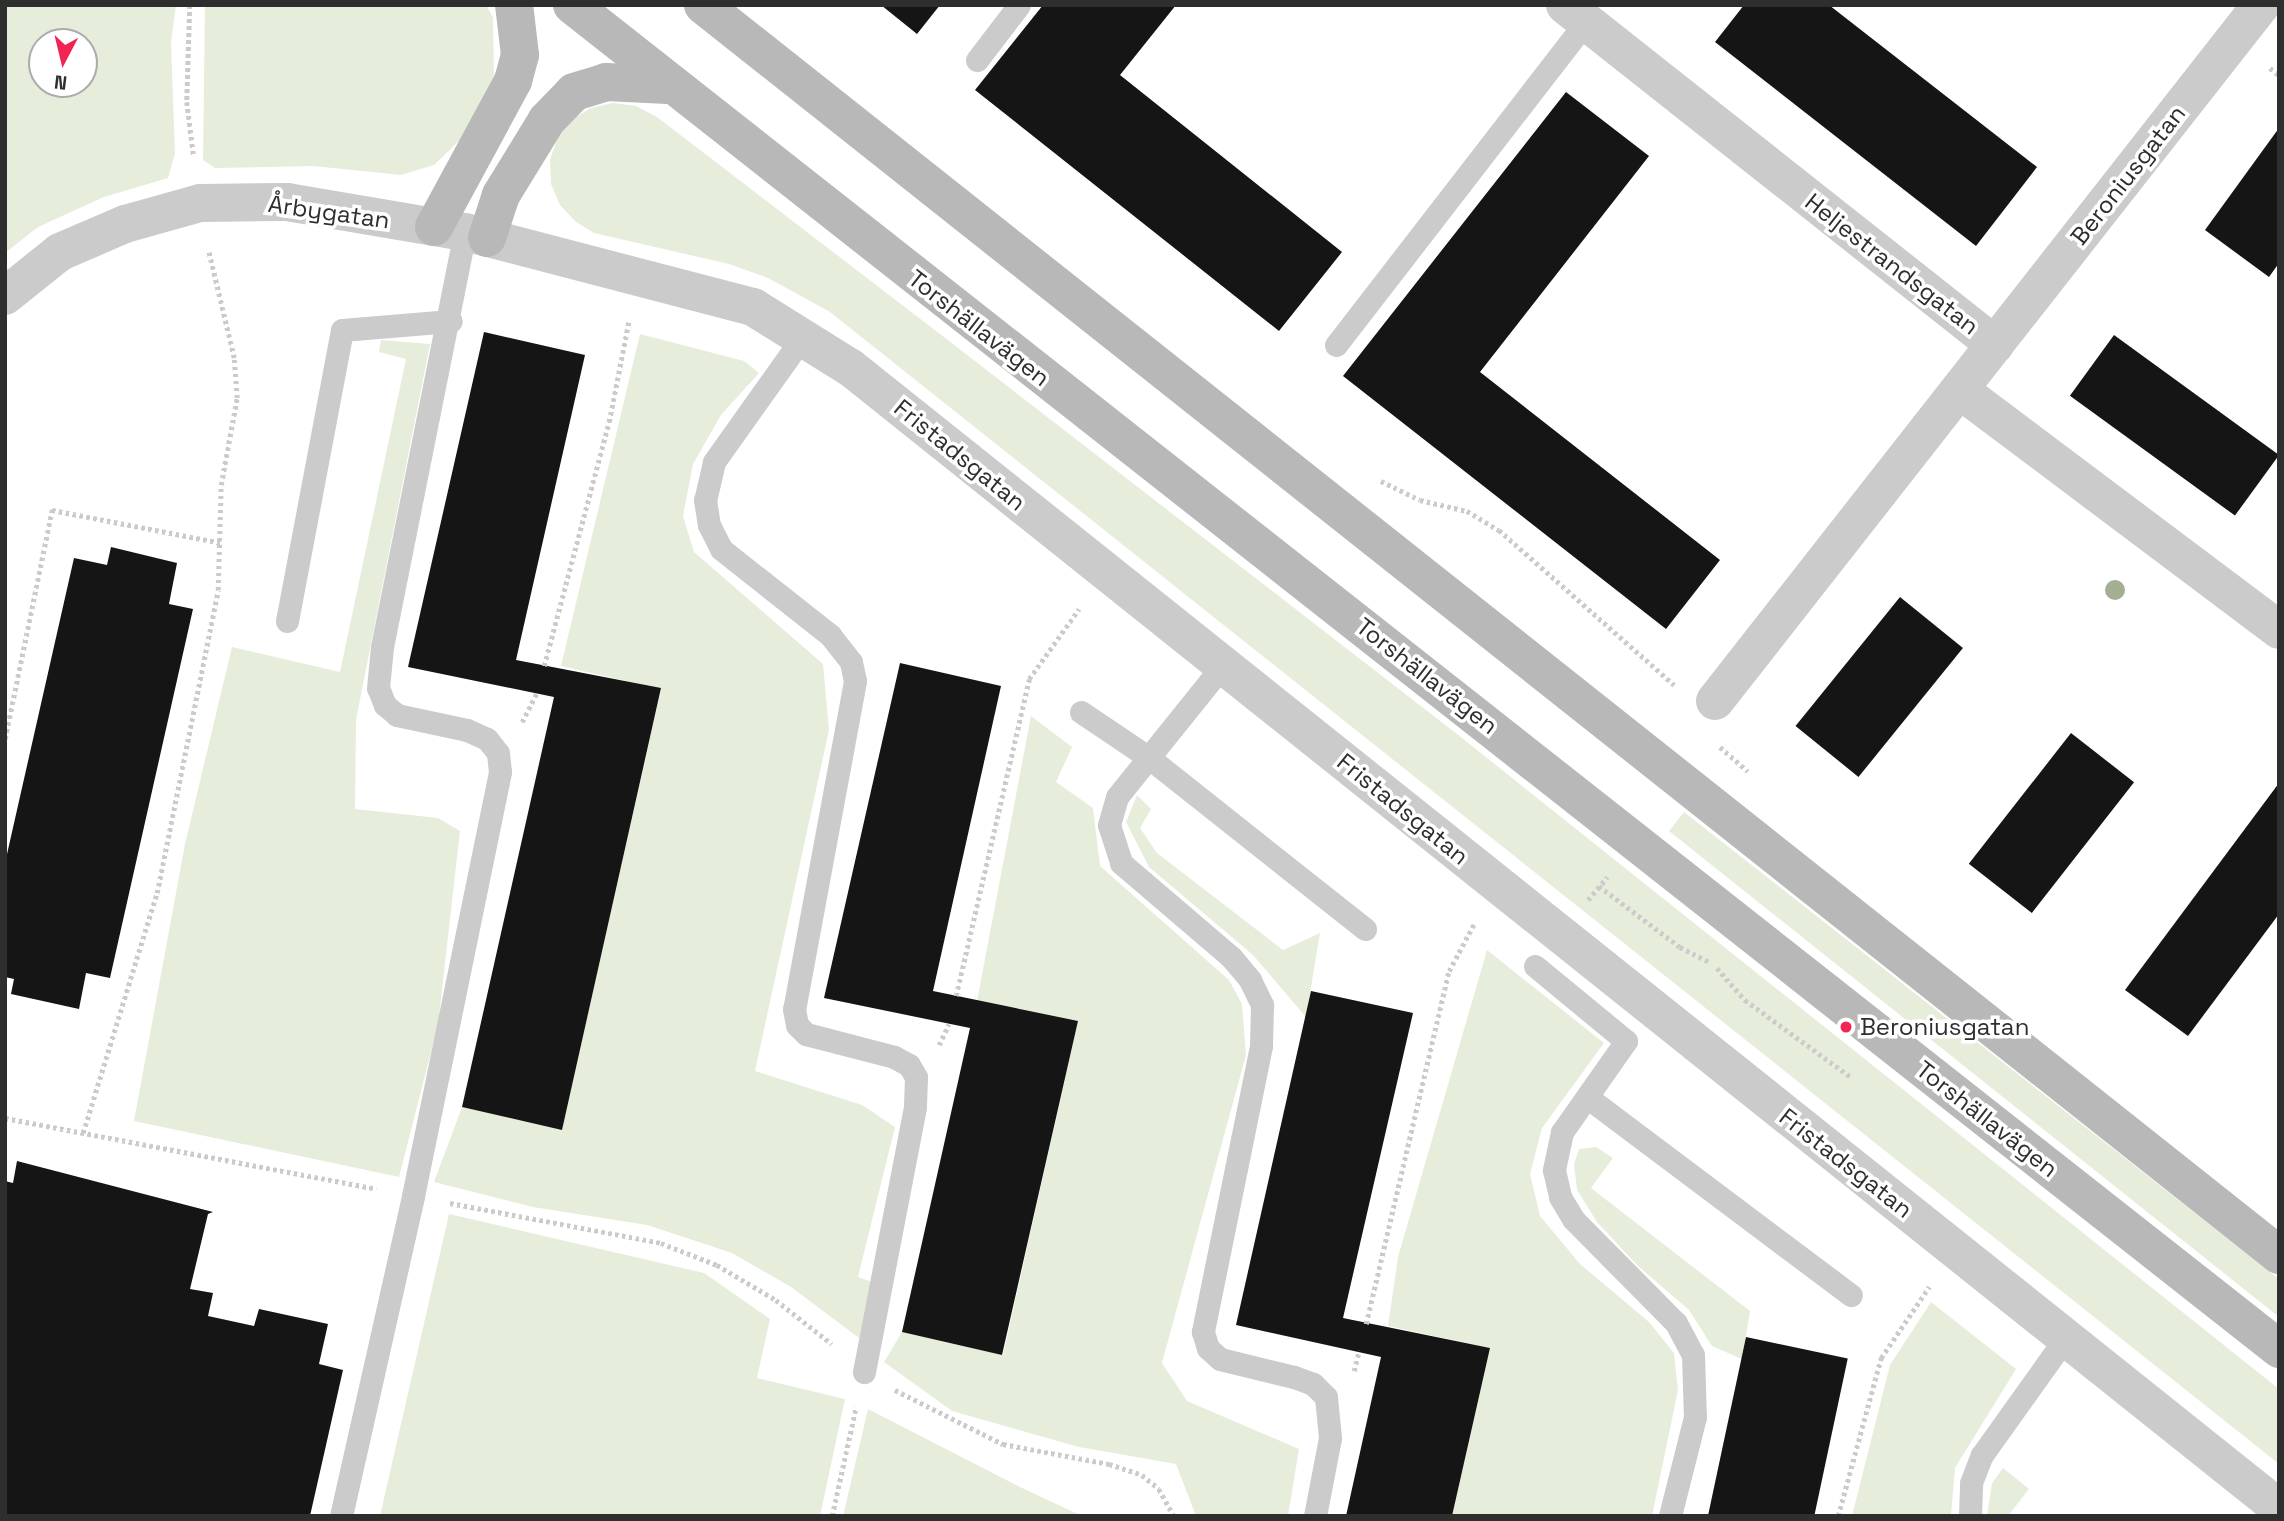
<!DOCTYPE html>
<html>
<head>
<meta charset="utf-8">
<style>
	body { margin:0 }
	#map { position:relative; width:2284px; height:1521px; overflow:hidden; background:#fff; font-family:"Space Grotesk",sans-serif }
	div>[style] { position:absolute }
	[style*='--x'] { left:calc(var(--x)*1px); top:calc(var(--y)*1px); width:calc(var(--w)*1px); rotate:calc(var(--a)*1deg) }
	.green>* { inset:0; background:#e7eddb }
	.building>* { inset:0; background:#151515; transform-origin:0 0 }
	.path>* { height:4.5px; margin-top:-2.25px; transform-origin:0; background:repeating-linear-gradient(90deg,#cbcbcb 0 3.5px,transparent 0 7px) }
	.service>* { height:23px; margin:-11.5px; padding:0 11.5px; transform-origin:11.5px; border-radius:11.5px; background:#cbcbcb }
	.minor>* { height:38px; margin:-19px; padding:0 19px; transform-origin:19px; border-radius:19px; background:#cbcbcb }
	.secondary>* { height:38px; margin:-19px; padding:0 19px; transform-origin:19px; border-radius:19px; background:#b8b8b8 }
	.trees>* { width:20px; height:20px; margin:-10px; border-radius:50%; background:#a4af92 }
	.dots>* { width:19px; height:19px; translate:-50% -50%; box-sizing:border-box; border:4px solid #fff; border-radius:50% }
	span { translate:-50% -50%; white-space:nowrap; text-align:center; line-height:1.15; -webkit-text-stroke:7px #fff; paint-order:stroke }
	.street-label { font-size:24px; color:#2e2e2e }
	.poi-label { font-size:24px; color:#2e2e2e }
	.left { translate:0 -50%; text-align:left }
	.frame { position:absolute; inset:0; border:7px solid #2e2e2e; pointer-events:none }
	.north { position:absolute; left:28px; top:28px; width:70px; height:70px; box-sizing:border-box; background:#fff; border:2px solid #ababab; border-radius:50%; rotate:187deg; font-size:19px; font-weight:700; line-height:28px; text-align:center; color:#2e2e2e }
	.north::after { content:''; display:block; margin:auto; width:24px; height:32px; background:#f22454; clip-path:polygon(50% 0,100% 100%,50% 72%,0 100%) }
</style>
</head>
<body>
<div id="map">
	<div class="green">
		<div style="clip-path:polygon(evenodd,5px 5px,176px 5px,171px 42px,175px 154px,168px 178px,104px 197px,38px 227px,5px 253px,5px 5px,42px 42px,84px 42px,84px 84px,42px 84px,42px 42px)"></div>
		<div style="clip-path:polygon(205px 5px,486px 5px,493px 17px,494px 75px,463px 137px,434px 165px,401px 175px,313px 166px,215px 168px,203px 160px)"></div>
		<div style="clip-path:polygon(613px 103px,636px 106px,657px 117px,940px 334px,1457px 734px,2279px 1389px,2279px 1464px,830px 312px,768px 278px,729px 264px,594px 233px,576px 222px,560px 205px,551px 184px,550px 160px,557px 139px,571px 120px,591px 108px)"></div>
		<div style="clip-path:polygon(640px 334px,744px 361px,759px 373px,721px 415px,693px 464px,683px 516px,694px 552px,823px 664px,829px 730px,755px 1071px,862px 1105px,895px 1127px,858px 1277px,880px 1285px,859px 1338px,791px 1287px,732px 1253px,647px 1225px,533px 1207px,434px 1182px,462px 1107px,562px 1129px,661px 689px,561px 666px)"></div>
		<div style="clip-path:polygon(381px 340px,430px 344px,356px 720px,355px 809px,438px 818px,460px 831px,438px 1025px,399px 1177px,134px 1121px,185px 844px,232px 647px,340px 672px,406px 359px,379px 352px)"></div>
		<div style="clip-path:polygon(1031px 716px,1072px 747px,1056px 782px,1093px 808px,1100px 866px,1229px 980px,1242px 1004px,1246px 1055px,1162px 1363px,1187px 1401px,1299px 1449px,1288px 1516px,1196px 1516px,1176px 1464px,1079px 1447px,952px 1411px,884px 1362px,902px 1332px,1003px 1355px,1078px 1021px,977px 1001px)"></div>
		<div style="clip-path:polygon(1137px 795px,1151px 809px,1140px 828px,1157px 853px,1283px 950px,1320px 933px,1306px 1017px,1253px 955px,1149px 867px,1126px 822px)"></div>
		<div style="clip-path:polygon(1684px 812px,2279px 1279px,2279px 1317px,1669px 831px)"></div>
		<div style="clip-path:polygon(1487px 950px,1604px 1043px,1542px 1128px,1530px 1174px,1540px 1216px,1580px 1264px,1649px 1322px,1674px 1353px,1678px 1390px,1652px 1516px,1452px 1516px,1490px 1348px,1388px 1326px,1398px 1257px)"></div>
		<div style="clip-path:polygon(1596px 1147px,1613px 1158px,1591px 1188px,1750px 1311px,1742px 1359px,1712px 1346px,1689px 1310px,1638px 1266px,1597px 1222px,1577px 1190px,1574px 1164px,1579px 1149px)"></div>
		<div style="clip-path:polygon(449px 1214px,704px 1273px,770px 1319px,757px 1378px,845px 1399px,820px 1516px,380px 1516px)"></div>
		<div style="clip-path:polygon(1931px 1302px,2016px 1369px,1955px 1468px,1951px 1516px,1852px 1516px,1890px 1365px)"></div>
		<div style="clip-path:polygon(868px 1409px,1020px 1487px,1082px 1516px,843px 1516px)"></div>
		<div style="clip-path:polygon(2003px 1468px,2029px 1489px,2008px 1516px,1987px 1516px,1992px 1483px)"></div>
	</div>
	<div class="building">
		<div style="clip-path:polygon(881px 5px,940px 5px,917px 34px)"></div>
		<div style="clip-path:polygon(1043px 5px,1176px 5px,1120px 75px,1342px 252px,1279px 331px,975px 90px)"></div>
		<div style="clip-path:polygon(1744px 5px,1829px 5px,2037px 167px,1976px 246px,1715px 42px)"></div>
		<div style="clip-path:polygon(1566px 92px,1649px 156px,1480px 372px,1720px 560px,1666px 629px,1343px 376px)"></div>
		<div style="clip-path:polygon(2279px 128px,2279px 263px,2269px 277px,2205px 230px)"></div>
		<div style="clip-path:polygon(484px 332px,585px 355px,516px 660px,661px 688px,562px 1130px,462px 1107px,554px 697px,408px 667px)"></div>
		<div style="left:2114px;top:335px;width:204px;height:75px;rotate:36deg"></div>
		<div style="clip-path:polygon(111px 547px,177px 563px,169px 604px,193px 609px,110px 978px,86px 973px,79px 1009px,11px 994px,14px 979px,5px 977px,5px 863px,74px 558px,107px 565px)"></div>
		<div style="left:1900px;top:597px;width:81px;height:166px;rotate:39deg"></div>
		<div style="clip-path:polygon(900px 663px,1001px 686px,933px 991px,1078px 1021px,1002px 1355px,902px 1332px,970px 1028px,824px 998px)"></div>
		<div style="left:2071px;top:733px;width:80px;height:166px;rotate:38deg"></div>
		<div style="clip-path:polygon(2279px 783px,2279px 914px,2188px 1036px,2125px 990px)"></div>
		<div style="clip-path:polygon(1311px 991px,1413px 1013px,1343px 1318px,1490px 1348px,1452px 1516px,1346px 1516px,1381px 1357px,1236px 1325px)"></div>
		<div style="clip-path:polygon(17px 1161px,213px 1212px,208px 1214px,190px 1289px,213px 1293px,208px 1316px,254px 1326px,259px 1309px,328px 1324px,319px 1364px,343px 1370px,310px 1516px,5px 1516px,5px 1181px,13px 1183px)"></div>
		<div style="left:1746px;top:1337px;width:104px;height:183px;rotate:12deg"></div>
	</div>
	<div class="path">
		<div style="--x:190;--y:5;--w:97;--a:91.8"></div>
		<div style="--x:187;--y:102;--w:56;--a:82.9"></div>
		<div style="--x:2270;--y:68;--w:11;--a:38"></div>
		<div style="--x:1381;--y:481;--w:43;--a:26"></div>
		<div style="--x:1420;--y:500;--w:48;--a:13.2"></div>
		<div style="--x:1467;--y:511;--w:37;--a:31"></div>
		<div style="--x:1499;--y:530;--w:234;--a:41.5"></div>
		<div style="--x:544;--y:666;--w:253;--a:-75.1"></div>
		<div style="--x:609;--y:422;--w:104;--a:-78.9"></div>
		<div style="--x:522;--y:722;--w:33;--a:-63"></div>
		<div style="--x:5;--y:739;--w:234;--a:-78.4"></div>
		<div style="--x:52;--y:510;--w:172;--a:11"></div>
		<div style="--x:1720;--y:747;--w:37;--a:41"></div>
		<div style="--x:1599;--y:886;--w:101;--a:37"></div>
		<div style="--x:1680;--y:947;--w:35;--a:27"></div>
		<div style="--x:1588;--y:900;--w:30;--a:-50"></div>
		<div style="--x:1717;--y:968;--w:43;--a:48.8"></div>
		<div style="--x:1745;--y:1000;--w:131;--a:36"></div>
		<div style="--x:956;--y:996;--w:325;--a:-77"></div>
		<div style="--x:1029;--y:679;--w:86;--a:-54.5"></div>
		<div style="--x:939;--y:1045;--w:23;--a:-65"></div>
		<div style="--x:5;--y:1118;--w:378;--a:10.8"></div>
		<div style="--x:83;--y:1133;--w:251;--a:-72.9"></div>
		<div style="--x:157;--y:893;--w:309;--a:-78.6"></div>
		<div style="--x:218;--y:590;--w:105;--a:-88.4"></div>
		<div style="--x:221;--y:485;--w:88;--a:-79.6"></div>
		<div style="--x:237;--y:398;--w:40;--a:-94.3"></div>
		<div style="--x:234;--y:358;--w:112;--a:-103.4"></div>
		<div style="--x:450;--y:1203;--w:215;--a:10.7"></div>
		<div style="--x:661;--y:1243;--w:60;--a:21.4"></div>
		<div style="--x:717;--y:1265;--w:69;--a:30.7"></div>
		<div style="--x:776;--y:1300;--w:71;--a:38.2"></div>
		<div style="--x:1366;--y:1324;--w:363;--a:-76.8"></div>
		<div style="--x:1449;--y:971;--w:55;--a:-62"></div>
		<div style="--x:1354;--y:1371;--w:21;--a:-76"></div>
		<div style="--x:895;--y:1390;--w:121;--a:26.6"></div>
		<div style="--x:1003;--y:1444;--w:108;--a:10.7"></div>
		<div style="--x:1109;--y:1464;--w:35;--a:18"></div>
		<div style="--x:1142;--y:1475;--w:22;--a:39"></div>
		<div style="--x:1159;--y:1489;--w:31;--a:61"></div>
		<div style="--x:832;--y:1516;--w:112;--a:-77.6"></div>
		<div style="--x:1838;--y:1516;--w:164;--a:-74.8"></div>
		<div style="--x:1881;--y:1358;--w:86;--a:-55.9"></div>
	</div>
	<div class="service">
		<div style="--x:977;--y:60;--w:69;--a:-52.6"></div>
		<div style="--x:802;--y:338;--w:152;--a:125.4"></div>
		<div style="--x:714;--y:462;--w:39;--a:103"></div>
		<div style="--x:705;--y:500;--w:25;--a:81"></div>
		<div style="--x:709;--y:525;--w:27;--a:63"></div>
		<div style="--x:721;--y:549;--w:139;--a:38.3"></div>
		<div style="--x:830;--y:635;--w:34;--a:52"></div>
		<div style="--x:851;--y:662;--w:19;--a:78"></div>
		<div style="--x:855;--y:681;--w:334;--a:100.5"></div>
		<div style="--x:794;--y:1009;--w:16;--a:79"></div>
		<div style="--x:797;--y:1025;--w:13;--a:45"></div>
		<div style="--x:806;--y:1034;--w:91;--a:14.6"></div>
		<div style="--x:894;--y:1057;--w:17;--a:28"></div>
		<div style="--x:909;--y:1065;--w:14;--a:60"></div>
		<div style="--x:916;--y:1077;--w:30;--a:92"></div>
		<div style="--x:915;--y:1107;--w:270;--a:100.9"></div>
		<div style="--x:1336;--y:345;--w:408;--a:-52.3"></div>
		<div style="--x:287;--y:621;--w:296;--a:-79.3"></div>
		<div style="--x:342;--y:330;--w:109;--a:-4.7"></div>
		<div style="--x:1223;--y:665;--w:169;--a:128.8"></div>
		<div style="--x:1117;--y:797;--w:29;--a:106"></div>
		<div style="--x:1109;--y:825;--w:40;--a:72"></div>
		<div style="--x:1121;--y:863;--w:145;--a:40.5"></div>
		<div style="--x:1231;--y:957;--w:30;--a:50"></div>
		<div style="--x:1250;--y:980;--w:28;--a:64"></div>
		<div style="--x:1262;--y:1005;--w:41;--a:91.4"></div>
		<div style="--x:1261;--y:1046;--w:292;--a:101.5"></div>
		<div style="--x:1203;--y:1332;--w:17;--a:73"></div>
		<div style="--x:1208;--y:1348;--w:16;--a:43"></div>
		<div style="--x:1220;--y:1359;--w:76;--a:13.7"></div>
		<div style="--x:1294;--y:1377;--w:20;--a:20"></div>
		<div style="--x:1313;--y:1384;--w:18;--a:45"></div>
		<div style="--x:1326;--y:1397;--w:41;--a:84.4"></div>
		<div style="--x:1330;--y:1438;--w:79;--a:100.9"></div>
		<div style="--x:1081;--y:712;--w:81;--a:33.9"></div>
		<div style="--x:1148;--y:757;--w:277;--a:38.4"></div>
		<div style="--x:1535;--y:966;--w:118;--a:39.5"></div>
		<div style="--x:1626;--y:1041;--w:111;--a:125.1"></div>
		<div style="--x:1562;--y:1132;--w:39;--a:102"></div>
		<div style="--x:1554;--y:1170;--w:28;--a:77"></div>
		<div style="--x:1560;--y:1197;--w:26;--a:59"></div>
		<div style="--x:1573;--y:1219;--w:146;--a:45.3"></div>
		<div style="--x:1676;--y:1323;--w:36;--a:62"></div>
		<div style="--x:1693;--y:1355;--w:62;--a:88.2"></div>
		<div style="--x:1695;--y:1417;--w:102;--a:104.2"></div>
		<div style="--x:1587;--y:1097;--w:330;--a:36.9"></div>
		<div style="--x:341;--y:1516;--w:328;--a:-77.3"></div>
		<div style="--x:413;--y:1196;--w:433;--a:-78.4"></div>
		<div style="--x:500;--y:772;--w:19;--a:-96"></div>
		<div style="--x:498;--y:753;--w:18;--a:-128"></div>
		<div style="--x:487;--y:739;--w:22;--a:-156"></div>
		<div style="--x:467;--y:730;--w:72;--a:-167.9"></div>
		<div style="--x:397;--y:715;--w:16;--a:-140"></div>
		<div style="--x:385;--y:705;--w:18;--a:-112"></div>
		<div style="--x:378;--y:688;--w:41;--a:-84.4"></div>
		<div style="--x:382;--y:647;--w:423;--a:-78.7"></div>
		<div style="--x:1970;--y:1516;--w:33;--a:-88"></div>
		<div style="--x:1971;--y:1483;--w:30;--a:-69"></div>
		<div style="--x:1982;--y:1455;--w:146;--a:-54.5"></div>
	</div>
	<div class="minor">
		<div style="--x:1565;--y:5;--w:548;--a:38.33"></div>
		<div style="--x:5;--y:296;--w:70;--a:-38.7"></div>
		<div style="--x:60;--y:252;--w:71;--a:-23.3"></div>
		<div style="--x:125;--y:224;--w:78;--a:-15.6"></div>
		<div style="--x:200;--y:203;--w:87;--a:-0.7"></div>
		<div style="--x:287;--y:202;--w:181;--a:9.6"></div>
		<div style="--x:465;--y:232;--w:298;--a:14.6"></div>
		<div style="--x:753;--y:307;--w:115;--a:31.9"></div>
		<div style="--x:851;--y:368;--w:1827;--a:38.6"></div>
		<div style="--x:1961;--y:391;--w:398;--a:36.9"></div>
		<div style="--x:1715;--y:701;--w:885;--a:-51.89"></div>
	</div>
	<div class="secondary">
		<div style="--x:572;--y:5;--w:2173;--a:38.21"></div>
		<div style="--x:703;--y:5;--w:2012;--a:38.42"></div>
		<div style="--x:434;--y:227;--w:166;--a:-61.6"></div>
		<div style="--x:513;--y:81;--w:27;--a:-75"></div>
		<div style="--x:520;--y:55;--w:50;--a:-96.8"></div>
		<div style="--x:487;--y:238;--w:45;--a:-72"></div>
		<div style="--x:501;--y:195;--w:88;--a:-58.5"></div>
		<div style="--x:547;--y:120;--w:39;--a:-46"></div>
		<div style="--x:574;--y:92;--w:34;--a:-17"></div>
		<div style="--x:606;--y:82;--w:62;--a:2.8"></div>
	</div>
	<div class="trees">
		<div style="left:2115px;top:590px"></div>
	</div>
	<div class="dots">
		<div style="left:1846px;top:1027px;background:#f22454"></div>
	</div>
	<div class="street-label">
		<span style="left:2128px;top:175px;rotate:-52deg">Beroniusgatan</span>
		<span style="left:329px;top:212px;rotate:8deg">Årbygatan</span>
		<span style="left:1892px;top:264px;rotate:38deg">Heljestrandsgatan</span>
		<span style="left:979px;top:328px;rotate:38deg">Torshällavägen</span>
		<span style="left:960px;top:455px;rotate:39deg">Fristadsgatan</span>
		<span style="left:1427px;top:676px;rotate:38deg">Torshällavägen</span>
		<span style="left:1403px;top:809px;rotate:39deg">Fristadsgatan</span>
		<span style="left:1987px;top:1119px;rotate:38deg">Torshällavägen</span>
		<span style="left:1846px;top:1163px;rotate:38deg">Fristadsgatan</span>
	</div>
	<div class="poi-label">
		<span class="left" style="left:1860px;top:1027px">Beroniusgatan</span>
	</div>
	<div class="frame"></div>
	<div class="north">N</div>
</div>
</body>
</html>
